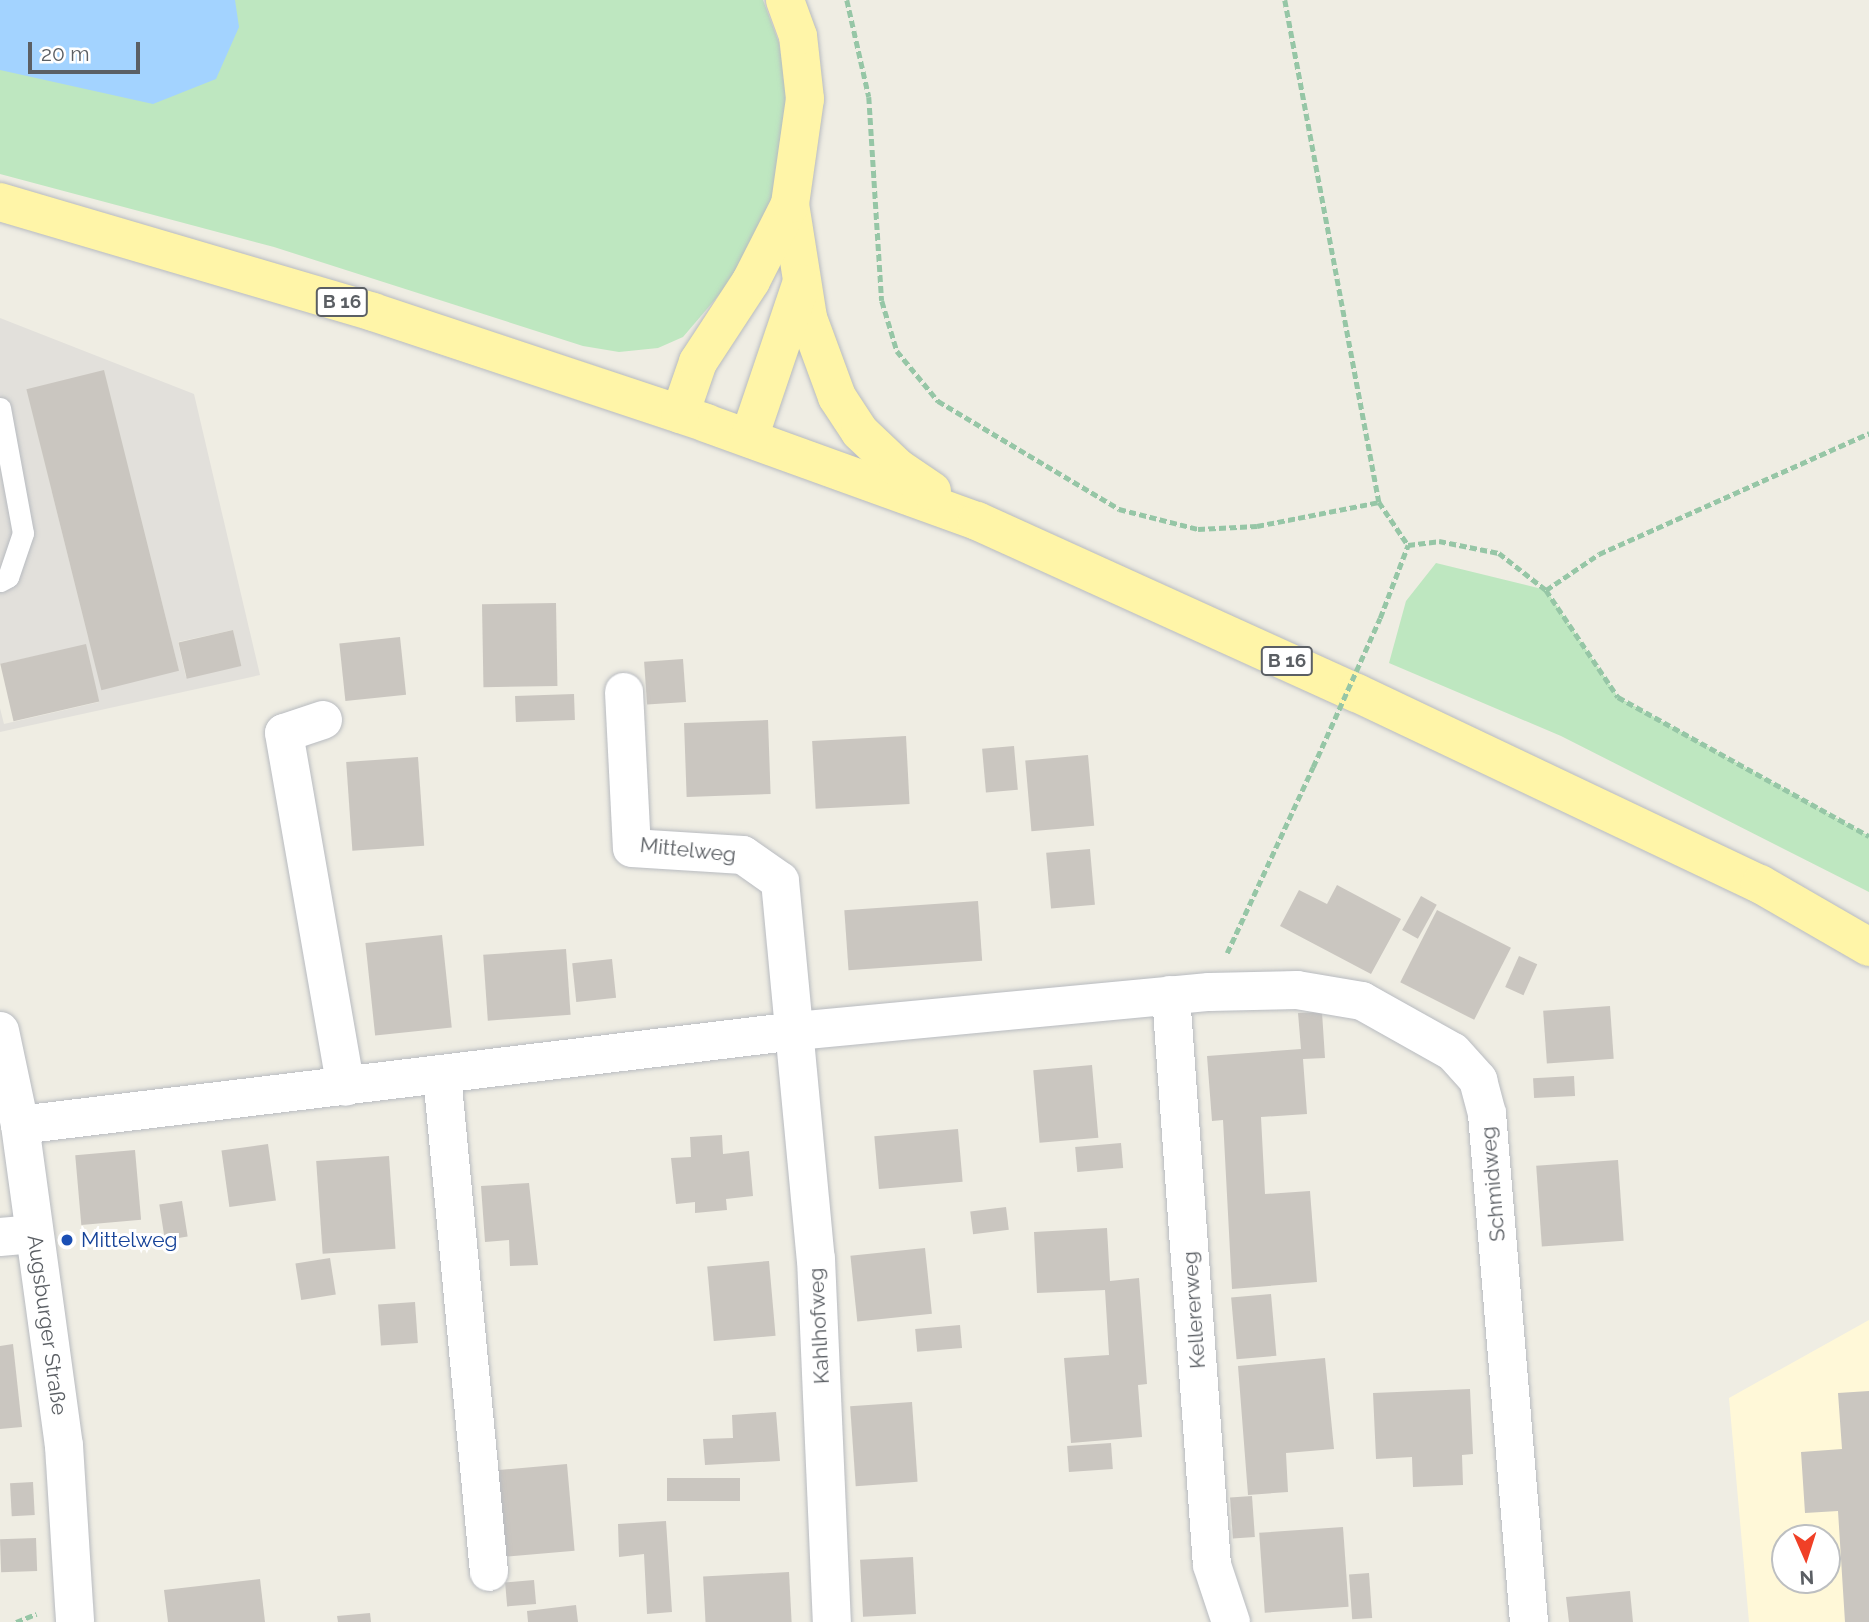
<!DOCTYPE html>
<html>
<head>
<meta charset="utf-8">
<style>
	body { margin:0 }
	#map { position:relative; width:1869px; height:1622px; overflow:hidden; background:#efede3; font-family:Raleway,sans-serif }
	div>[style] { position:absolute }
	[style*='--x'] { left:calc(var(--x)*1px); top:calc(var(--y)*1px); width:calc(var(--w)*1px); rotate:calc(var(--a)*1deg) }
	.commercial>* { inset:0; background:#fff8d8 }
	.industrial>* { inset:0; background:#e2e0db }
	.green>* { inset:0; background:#bee7c0 }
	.water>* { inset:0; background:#a3d3ff }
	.building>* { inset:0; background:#cac6c0; transform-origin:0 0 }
	.path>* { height:4.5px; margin-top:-2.25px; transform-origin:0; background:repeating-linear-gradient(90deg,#96c6a6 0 7px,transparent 0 10.5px) }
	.roads { filter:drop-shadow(0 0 2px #b8bbc0) drop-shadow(0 0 2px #b8bbc0) }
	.service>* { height:21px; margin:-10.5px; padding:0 10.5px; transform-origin:10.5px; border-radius:10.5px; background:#fff }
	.minor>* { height:38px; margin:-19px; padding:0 19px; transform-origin:19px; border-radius:19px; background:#fff }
	.secondary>* { height:38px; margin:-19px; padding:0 19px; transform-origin:19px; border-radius:19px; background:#fff }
	.primary>* { height:38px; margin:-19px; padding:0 19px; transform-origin:19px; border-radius:19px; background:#fff5a8 }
	.path-bridge>* { height:4.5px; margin-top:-2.25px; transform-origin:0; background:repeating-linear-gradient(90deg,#96c6a6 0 7px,transparent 0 10.5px) }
	.dots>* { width:19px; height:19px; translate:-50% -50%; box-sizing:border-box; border:4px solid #fff; border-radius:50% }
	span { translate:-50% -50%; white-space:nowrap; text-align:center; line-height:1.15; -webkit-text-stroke:6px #fff; paint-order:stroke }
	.shield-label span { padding:2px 5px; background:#fff; border:2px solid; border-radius:5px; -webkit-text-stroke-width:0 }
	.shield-label { font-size:19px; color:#5b5f64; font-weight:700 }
	.street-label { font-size:21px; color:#5b5f64 }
	.transit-label { font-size:21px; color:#164399 }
	.left { translate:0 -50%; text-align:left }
	.north { position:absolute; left:1771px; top:1524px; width:70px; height:70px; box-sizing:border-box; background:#fff; border:2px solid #bdbfc1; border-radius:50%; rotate:177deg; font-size:19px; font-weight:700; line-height:28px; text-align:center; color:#5b5f64 }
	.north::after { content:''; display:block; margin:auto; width:24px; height:32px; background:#f04027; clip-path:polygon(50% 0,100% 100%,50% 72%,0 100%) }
	.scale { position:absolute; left:28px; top:42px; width:112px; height:32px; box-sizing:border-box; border:4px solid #5b5f64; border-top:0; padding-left:9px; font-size:21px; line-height:24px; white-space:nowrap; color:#5b5f64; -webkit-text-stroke:5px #fff; paint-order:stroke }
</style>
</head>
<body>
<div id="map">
	<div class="commercial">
		<div style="clip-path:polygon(evenodd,1869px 1320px,1869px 1622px,1749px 1622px,1729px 1398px,1869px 1320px,1785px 1538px,1827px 1538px,1827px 1580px,1785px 1580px,1785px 1538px)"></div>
	</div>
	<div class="industrial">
		<div style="clip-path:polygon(evenodd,0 318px,194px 394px,260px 675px,0 732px,0 708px,4px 724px,99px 702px,85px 645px,0 664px,0 318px,233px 630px,240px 666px,186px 677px,178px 642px,233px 630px)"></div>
	</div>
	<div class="green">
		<div style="clip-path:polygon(0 0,763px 0,779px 43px,789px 103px,773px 199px,736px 275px,683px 337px,658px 348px,619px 352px,583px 346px,274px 247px,0 174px)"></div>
		<div style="clip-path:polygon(1436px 563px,1546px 590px,1618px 697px,1869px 836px,1869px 892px,1561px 736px,1389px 663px,1406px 601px)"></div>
	</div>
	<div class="water">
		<div style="clip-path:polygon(0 0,235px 0,239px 27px,216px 79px,153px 104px,0 70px)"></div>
	</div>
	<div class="building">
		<div style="left:104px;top:370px;width:310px;height:80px;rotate:76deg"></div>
		<div style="left:556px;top:603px;width:83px;height:74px;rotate:89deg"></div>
		<div style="left:233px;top:630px;width:37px;height:56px;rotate:77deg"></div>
		<div style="left:400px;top:637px;width:58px;height:61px;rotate:84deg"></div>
		<div style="left:86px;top:644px;width:59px;height:88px;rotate:77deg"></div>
		<div style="left:683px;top:659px;width:43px;height:39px;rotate:86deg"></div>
		<div style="left:574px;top:694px;width:26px;height:59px;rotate:88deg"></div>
		<div style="left:768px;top:720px;width:74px;height:84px;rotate:88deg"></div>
		<div style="left:906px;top:736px;width:68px;height:94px;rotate:87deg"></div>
		<div style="left:1014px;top:746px;width:44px;height:32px;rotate:85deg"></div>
		<div style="left:1088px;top:755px;width:71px;height:63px;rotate:85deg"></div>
		<div style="left:418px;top:757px;width:89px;height:72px;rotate:86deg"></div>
		<div style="left:1090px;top:849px;width:56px;height:44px;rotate:85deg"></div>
		<div style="clip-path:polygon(1337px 885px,1401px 919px,1371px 974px,1280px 926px,1299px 890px,1327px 904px)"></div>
		<div style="left:1421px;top:896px;width:18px;height:39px;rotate:29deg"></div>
		<div style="left:978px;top:901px;width:60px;height:134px;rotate:86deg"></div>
		<div style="left:1437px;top:910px;width:83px;height:81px;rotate:27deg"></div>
		<div style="left:442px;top:935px;width:93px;height:77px;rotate:84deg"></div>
		<div style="left:566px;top:949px;width:66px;height:83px;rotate:86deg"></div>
		<div style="left:1519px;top:956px;width:20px;height:34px;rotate:24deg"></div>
		<div style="left:612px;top:959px;width:39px;height:40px;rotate:84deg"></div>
		<div style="left:1610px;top:1006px;width:53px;height:67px;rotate:86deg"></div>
		<div style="clip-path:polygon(1322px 1012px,1325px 1058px,1303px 1059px,1307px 1114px,1261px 1117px,1265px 1194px,1310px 1191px,1317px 1282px,1232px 1289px,1223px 1120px,1212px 1121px,1207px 1056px,1301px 1049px,1298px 1013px)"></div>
		<div style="left:1092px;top:1065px;width:73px;height:59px;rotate:85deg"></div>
		<div style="left:1574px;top:1076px;width:20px;height:41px;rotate:87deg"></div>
		<div style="left:958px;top:1129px;width:53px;height:84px;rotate:85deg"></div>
		<div style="clip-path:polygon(722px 1135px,723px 1154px,749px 1151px,753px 1196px,726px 1199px,727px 1210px,695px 1213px,695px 1202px,676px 1204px,671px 1158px,691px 1157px,690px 1137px)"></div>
		<div style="left:1121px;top:1143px;width:25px;height:46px;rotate:85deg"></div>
		<div style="left:268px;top:1144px;width:57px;height:47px;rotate:82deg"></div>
		<div style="left:135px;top:1150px;width:70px;height:60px;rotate:85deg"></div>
		<div style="left:389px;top:1156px;width:93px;height:73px;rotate:86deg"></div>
		<div style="left:1618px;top:1160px;width:81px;height:82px;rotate:86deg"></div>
		<div style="clip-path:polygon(529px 1183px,538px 1265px,510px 1266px,509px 1240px,485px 1242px,481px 1186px)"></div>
		<div style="left:182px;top:1201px;width:36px;height:23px;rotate:81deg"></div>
		<div style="left:1006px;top:1207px;width:23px;height:36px;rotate:83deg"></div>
		<div style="clip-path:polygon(1107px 1228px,1110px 1281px,1139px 1278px,1147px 1384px,1138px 1385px,1142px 1437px,1071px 1443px,1064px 1358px,1109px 1355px,1105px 1290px,1037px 1293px,1034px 1232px)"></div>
		<div style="left:925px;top:1248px;width:66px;height:75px;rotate:84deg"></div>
		<div style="left:330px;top:1258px;width:37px;height:35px;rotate:81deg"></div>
		<div style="left:769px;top:1261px;width:75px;height:62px;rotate:85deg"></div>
		<div style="left:1271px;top:1294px;width:62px;height:40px;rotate:85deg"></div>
		<div style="left:415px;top:1302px;width:41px;height:37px;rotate:86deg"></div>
		<div style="left:960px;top:1325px;width:23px;height:45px;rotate:85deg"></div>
		<div style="clip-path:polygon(13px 1344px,22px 1427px,0 1429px,0 1346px)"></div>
		<div style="clip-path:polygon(1325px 1358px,1334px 1449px,1286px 1453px,1288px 1492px,1248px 1495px,1238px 1366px)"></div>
		<div style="clip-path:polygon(1470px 1389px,1473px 1454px,1462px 1455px,1463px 1485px,1413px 1487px,1412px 1457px,1376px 1459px,1373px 1393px)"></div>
		<div style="clip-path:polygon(1869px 1391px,1869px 1622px,1845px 1622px,1838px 1511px,1805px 1513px,1801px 1452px,1842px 1449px,1838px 1393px)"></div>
		<div style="left:912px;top:1402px;width:80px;height:62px;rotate:86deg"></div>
		<div style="clip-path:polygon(776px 1412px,780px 1461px,705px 1465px,703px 1439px,733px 1438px,732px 1415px)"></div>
		<div style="left:1111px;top:1443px;width:26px;height:44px;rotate:86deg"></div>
		<div style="left:567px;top:1464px;width:87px;height:74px;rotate:85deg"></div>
		<div style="left:740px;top:1478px;width:23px;height:73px;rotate:90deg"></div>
		<div style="left:33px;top:1482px;width:33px;height:23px;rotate:87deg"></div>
		<div style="left:1252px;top:1496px;width:41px;height:22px;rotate:86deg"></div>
		<div style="clip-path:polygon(666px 1521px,672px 1612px,647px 1614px,644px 1554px,619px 1557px,618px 1524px)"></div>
		<div style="left:1343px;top:1527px;width:80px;height:84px;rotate:86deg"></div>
		<div style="left:36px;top:1538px;width:33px;height:36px;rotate:88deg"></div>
		<div style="left:913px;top:1557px;width:57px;height:53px;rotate:87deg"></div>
		<div style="left:789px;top:1572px;width:50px;height:86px;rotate:87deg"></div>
		<div style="left:1369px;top:1573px;width:45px;height:20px;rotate:86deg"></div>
		<div style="clip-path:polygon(260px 1579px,265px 1622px,168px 1622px,164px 1590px)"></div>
		<div style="left:534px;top:1580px;width:24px;height:29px;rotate:85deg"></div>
		<div style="clip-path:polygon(1630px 1591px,1633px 1622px,1569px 1622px,1566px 1597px)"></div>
		<div style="clip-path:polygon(576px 1605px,578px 1622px,528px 1622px,527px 1611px)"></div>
		<div style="clip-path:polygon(370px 1613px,371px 1622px,338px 1622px,337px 1616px)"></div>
	</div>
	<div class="path">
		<div style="--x:847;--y:0;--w:99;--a:77.2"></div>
		<div style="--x:869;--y:97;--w:204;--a:86.4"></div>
		<div style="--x:882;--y:301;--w:52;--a:73.3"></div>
		<div style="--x:897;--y:351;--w:65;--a:50.6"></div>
		<div style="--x:938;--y:401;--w:211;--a:30.8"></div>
		<div style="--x:1119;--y:509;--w:81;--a:14.2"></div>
		<div style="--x:1198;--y:529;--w:59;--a:-2.9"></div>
		<div style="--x:1257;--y:526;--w:124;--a:-11.1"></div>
		<div style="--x:1379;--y:502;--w:52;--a:56"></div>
		<div style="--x:1285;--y:0;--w:511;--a:79.39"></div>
		<div style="--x:1408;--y:545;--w:31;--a:-7"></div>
		<div style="--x:1439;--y:541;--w:61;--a:11.3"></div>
		<div style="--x:1499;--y:553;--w:60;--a:38.2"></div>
		<div style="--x:1546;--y:590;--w:129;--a:56.1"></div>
		<div style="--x:1618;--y:697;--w:287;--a:29"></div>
		<div style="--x:1546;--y:590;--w:64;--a:-34.2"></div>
		<div style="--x:1599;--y:554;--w:296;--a:-24.1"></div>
		<div style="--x:1380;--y:618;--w:78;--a:-69"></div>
		<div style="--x:1227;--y:953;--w:205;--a:-65.2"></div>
		<div style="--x:16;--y:1622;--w:22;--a:-22"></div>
	</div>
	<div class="roads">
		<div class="service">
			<div style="--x:0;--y:408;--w:127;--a:79.6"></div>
			<div style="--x:23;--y:533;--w:46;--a:108.8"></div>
			<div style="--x:8;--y:577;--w:9;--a:153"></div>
		</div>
		<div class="minor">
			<div style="--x:624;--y:692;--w:156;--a:87.1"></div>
			<div style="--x:632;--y:848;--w:111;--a:3.6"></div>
			<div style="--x:743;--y:855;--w:45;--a:35.1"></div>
			<div style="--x:780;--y:881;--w:380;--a:84.6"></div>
			<div style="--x:816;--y:1259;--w:363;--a:87.5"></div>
			<div style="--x:323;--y:720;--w:41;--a:161.6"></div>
			<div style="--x:284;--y:733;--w:359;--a:80.1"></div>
			<div style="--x:1171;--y:995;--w:571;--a:85.89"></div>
			<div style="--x:1212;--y:1565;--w:60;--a:71.6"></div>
			<div style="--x:442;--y:1075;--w:499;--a:84.6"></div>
			<div style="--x:20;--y:1125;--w:782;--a:-6.91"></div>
			<div style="--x:796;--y:1031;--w:415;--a:-5.4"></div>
			<div style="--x:1209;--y:992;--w:88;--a:-1.3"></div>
			<div style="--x:1297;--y:990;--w:66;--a:9.6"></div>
			<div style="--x:1362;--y:1001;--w:104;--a:29.3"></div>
			<div style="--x:1453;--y:1052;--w:38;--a:48"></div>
			<div style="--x:1478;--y:1080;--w:35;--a:75"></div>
			<div style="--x:1487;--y:1114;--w:510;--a:85.27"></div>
			<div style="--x:0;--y:1237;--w:33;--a:-5"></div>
		</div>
		<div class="secondary">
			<div style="--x:0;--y:1031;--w:96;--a:78"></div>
			<div style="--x:20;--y:1125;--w:324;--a:82.2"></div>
			<div style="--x:64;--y:1446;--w:176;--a:86.4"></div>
		</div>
		<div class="primary">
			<div style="--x:0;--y:202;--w:389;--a:16.4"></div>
			<div style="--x:373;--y:312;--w:351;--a:18.4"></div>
			<div style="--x:706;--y:423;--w:288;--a:19.9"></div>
			<div style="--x:977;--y:521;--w:417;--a:24.4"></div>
			<div style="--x:1357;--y:693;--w:446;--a:25.4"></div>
			<div style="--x:1760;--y:884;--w:126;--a:30"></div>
			<div style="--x:790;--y:204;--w:115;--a:81"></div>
			<div style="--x:808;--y:318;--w:84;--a:69.8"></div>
			<div style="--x:837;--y:397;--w:42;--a:56.7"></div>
			<div style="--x:860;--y:432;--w:52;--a:43.5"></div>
			<div style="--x:898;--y:468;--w:41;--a:34.1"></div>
			<div style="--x:680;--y:414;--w:55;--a:-70.9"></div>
			<div style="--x:698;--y:362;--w:97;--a:-56.8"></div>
			<div style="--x:751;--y:281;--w:86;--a:-63.1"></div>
			<div style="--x:790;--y:204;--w:106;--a:-81.9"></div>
			<div style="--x:805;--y:99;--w:63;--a:-96.3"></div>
			<div style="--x:798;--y:36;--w:38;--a:-110"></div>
			<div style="--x:749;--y:438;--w:163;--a:-71.3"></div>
		</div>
	</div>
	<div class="path-bridge">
		<div style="--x:1313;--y:767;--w:163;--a:-65.8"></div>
	</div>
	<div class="dots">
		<div style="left:67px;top:1240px;background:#1a4fb4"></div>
	</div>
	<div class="shield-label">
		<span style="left:342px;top:302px">B 16</span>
		<span style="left:1287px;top:661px">B 16</span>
	</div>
	<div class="street-label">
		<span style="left:688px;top:850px;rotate:6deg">Mittelweg</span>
		<span style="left:1493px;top:1184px;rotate:-95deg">Schmidweg</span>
		<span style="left:1194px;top:1310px;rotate:-94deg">Kellererweg</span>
		<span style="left:47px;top:1325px;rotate:82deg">Augsburger Straße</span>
		<span style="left:819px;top:1326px;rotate:-93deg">Kahlhofweg</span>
	</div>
	<div class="transit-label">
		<span class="left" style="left:81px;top:1240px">Mittelweg</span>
	</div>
	<div class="north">N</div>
	<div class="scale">20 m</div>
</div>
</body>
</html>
